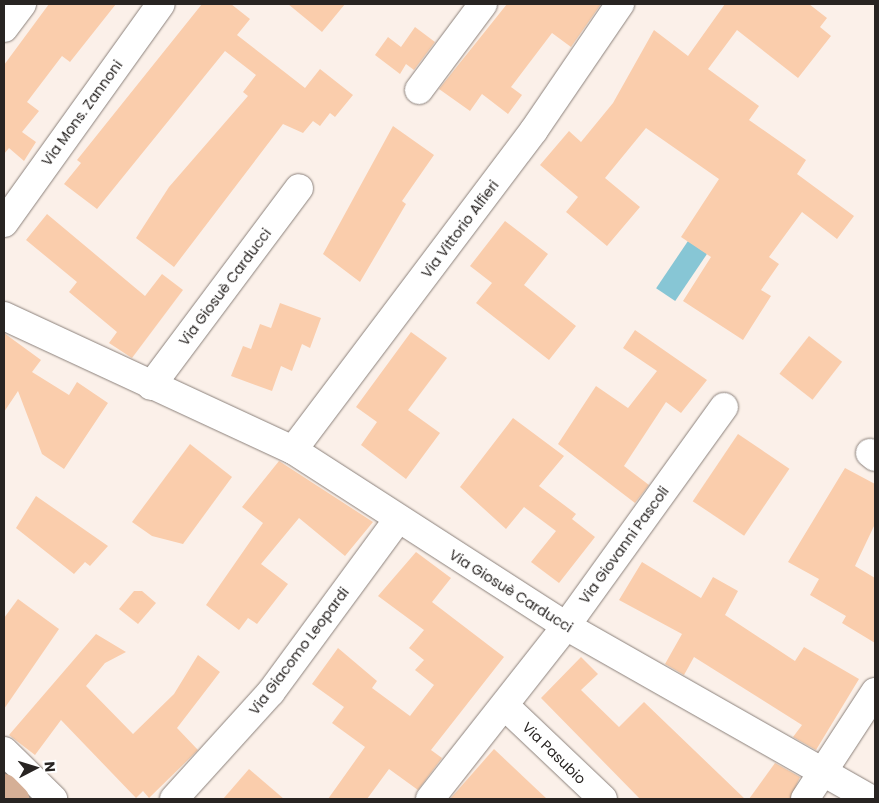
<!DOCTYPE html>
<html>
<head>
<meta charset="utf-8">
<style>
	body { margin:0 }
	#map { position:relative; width:879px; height:803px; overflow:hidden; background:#fbf0e9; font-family:Poppins,sans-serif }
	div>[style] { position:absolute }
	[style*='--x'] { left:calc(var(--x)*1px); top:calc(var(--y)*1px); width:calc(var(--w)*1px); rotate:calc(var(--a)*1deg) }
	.water>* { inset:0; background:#87c6d5; transform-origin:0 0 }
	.building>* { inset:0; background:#facdac; transform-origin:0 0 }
	.roads { filter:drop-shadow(0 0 1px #8b817b) drop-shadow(0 0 1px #8b817b) }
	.minor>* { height:28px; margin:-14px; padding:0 14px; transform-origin:14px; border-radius:14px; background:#fff }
	.major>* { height:28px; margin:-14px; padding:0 14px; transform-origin:14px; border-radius:14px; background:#d5af96 }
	span { translate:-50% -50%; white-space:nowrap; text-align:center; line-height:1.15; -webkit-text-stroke:4px #fff; paint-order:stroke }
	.street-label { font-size:14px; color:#282422 }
	.frame { position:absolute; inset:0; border:5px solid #282422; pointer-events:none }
	.north { position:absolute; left:10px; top:743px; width:50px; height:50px; -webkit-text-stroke:4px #fff; paint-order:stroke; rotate:85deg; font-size:14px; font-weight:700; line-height:20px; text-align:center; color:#282422 }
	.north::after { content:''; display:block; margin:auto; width:18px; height:22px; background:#282422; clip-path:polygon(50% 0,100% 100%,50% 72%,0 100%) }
</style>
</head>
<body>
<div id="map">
	<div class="water">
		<div style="left:688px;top:241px;width:23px;height:57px;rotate:34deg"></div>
	</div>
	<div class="building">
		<div style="clip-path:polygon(49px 4px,116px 4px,70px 62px,62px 56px,27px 102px,39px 111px,22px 132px,36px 142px,24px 161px,9px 148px,4px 154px,4px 65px)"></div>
		<div style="clip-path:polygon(202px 4px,231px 4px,250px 19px,237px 35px,305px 88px,320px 69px,353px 95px,335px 117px,330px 113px,320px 126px,313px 121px,303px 133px,283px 124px,174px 267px,136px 238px,169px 187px,248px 96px,243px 92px,256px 75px,225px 51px,97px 209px,64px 184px,81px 163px,77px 160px)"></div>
		<div style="clip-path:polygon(288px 4px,345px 4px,322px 32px)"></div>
		<div style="clip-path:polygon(507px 4px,601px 4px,571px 47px,552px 33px,511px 87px,522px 95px,508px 114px,482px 94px,470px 111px,439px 89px)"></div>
		<div style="clip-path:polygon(725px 4px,809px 4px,827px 18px,820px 27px,831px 36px,798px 78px,737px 30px,708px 69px,759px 106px,749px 120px,806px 160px,797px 174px,854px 216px,837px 239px,802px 212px,769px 257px,779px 264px,761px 290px,771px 296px,743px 340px,683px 301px,711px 257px,681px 237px,719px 179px,646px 128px,605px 178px,640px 207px,607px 246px,566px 212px,578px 197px,540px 165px,569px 131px,581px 142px,613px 103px,654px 30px,688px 56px)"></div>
		<div style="clip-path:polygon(415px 27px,435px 42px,414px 70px,406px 64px,400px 74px,375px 55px,388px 37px,401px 47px)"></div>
		<div style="clip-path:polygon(393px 126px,434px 155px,402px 201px,406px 204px,360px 282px,323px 254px)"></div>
		<div style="clip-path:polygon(47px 214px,145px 296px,162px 274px,183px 290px,132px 358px,109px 343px,117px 332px,69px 292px,77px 282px,26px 240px)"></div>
		<div style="clip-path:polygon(505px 221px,548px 254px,524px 285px,576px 326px,549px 360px,476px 303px,492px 283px,470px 266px)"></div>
		<div style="clip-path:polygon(280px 303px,321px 318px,310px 348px,302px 344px,292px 371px,281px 366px,272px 391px,231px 376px,243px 346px,251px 349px,260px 324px,271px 328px)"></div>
		<div style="clip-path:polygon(635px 330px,707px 380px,681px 413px,666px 402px,624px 466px,649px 485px,635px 503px,558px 444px,596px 386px,628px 408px,657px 371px,623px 348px)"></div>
		<div style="clip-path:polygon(411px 332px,447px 358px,408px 410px,440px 433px,406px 479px,361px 445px,377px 422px,356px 407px)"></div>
		<div style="clip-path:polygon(4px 333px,41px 360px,32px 372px,69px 395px,77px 382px,108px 403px,64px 469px,42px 454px,18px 391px,4px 412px)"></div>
		<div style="left:809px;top:336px;width:42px;height:48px;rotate:38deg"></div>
		<div style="clip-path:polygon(513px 418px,564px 456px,539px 486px,576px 514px,572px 519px,595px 537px,559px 583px,531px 562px,556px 531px,524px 507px,506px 529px,460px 487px)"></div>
		<div style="left:738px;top:434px;width:62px;height:81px;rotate:34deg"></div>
		<div style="clip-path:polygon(190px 444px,232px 477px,183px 544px,152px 536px,132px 522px)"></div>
		<div style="clip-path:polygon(279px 461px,373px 522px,345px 556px,299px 518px,261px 564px,288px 584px,257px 624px,248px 618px,239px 630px,206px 605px,263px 523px,242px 507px)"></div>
		<div style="clip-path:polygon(845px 468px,875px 484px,875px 524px,855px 566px,875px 578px,875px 643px,842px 623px,846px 616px,810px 595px,819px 579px,788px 562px)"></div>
		<div style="clip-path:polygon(36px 496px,108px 546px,90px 566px,85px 562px,74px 574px,16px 528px)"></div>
		<div style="clip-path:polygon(416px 552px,451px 578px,432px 602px,504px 657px,431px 750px,442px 758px,418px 790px,389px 769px,367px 799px,328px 799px,365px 747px,332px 723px,344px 707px,312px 684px,338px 648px,377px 681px,372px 688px,410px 716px,434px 685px,415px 670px,424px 660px,409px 648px,424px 630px,378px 596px)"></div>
		<div style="clip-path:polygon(642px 562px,701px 598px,713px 577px,738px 591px,725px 615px,795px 661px,804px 647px,859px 679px,816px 750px,793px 737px,802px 725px,694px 657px,684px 675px,665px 664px,682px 634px,619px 600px)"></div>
		<div style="clip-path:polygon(134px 591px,142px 591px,156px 603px,138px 624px,119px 609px)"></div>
		<div style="clip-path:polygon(18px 599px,59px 629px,4px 709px,4px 618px)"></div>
		<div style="clip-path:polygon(96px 634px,126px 652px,105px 663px,86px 686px,133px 734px,174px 694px,198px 655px,220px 672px,177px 728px,198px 750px,149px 798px,143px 791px,136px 798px,61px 720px,35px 755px,9px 735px)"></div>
		<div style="clip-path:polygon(581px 657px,598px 674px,581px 690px,619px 727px,644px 702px,745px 799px,640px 799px,541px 698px)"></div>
		<div style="clip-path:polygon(494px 749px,547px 799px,450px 799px)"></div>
		<div style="clip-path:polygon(775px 763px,800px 777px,790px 799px,749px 799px)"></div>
		<div style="clip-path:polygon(249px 769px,284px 799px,223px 799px)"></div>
	</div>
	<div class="roads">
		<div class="minor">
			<div style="--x:4;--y:28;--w:30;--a:-53"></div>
			<div style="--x:419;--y:90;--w:107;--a:-53.3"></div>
			<div style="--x:4;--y:223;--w:269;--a:-54.4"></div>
			<div style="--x:4;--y:316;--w:319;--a:24.9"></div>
			<div style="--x:293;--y:450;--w:325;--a:32.8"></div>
			<div style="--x:566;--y:626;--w:350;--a:29.6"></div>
			<div style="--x:151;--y:386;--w:247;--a:-53.2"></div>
			<div style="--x:293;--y:450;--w:401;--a:-53"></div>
			<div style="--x:534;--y:130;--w:153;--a:-55.7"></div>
			<div style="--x:870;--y:453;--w:6;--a:39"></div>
			<div style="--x:505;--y:706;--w:135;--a:43.5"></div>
			<div style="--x:4;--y:751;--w:69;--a:44.4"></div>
			<div style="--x:174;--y:799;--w:144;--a:-47.8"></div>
			<div style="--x:271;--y:692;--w:215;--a:-53.7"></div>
			<div style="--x:430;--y:799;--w:220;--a:-51.8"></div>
			<div style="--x:566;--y:626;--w:270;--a:-54.2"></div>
			<div style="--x:805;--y:799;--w:128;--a:-56.8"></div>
		</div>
		<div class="major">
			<div style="--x:4;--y:788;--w:16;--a:45"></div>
		</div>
	</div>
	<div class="street-label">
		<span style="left:82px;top:113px;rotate:-54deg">Via Mons. Zannoni</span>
		<span style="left:460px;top:229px;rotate:-53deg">Via Vittorio Alfieri</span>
		<span style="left:225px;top:287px;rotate:-53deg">Via Giosuè Carducci</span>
		<span style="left:624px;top:545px;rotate:-54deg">Via Giovanni Pascoli</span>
		<span style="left:511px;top:591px;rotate:32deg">Via Giosuè Carducci</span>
		<span style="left:299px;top:651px;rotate:-53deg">Via Giacomo Leopardi</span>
		<span style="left:554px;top:753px;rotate:44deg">Via Pasubio</span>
	</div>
	<div class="frame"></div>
	<div class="north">N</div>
</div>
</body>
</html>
